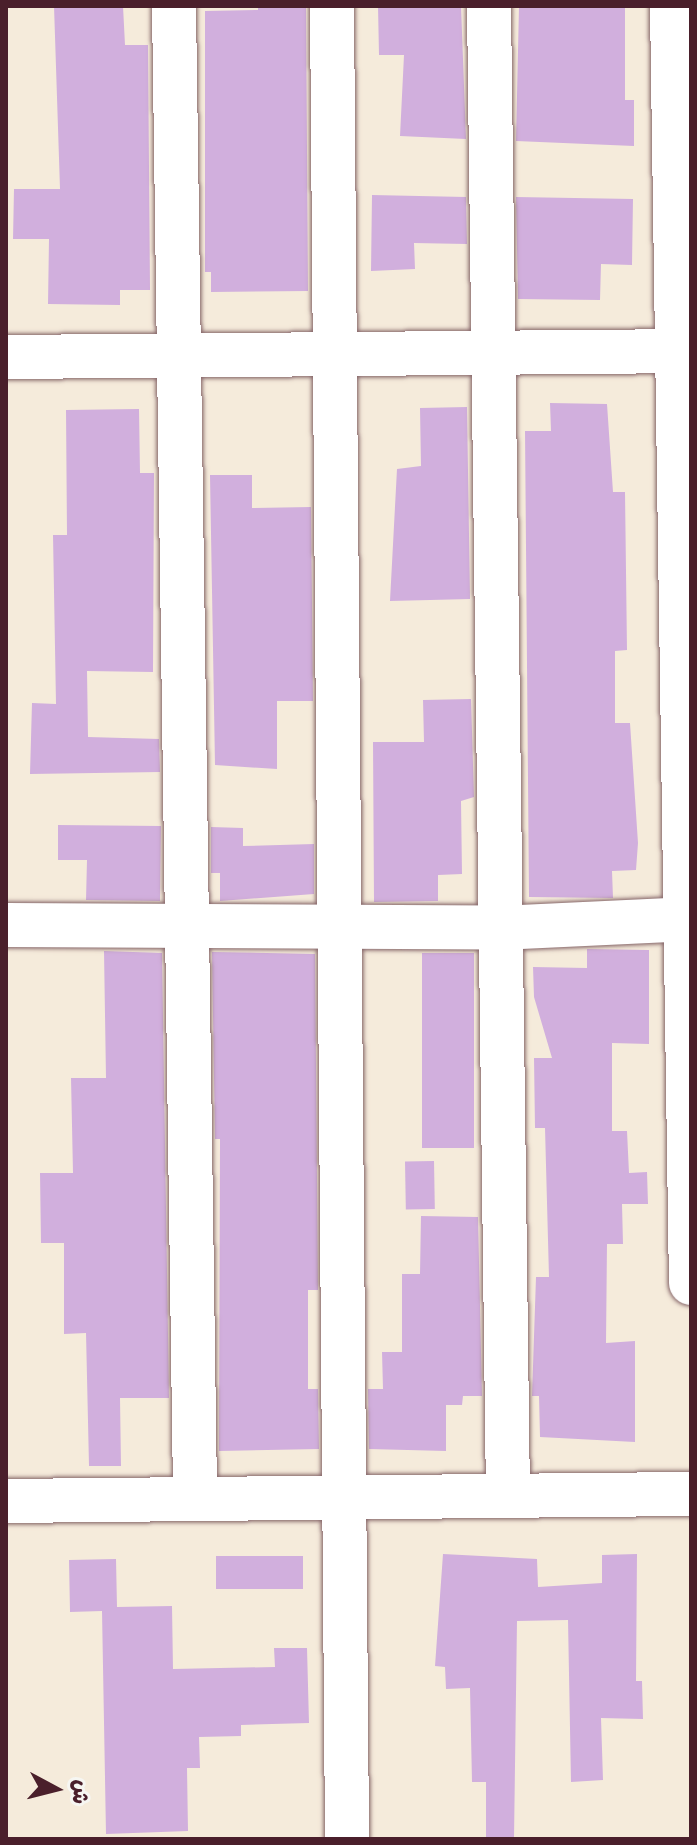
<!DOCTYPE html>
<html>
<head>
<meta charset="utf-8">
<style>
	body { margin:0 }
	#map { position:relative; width:697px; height:1845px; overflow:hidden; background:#f5ebdb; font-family:"Architects Daughter","Playpen Sans Arabic",sans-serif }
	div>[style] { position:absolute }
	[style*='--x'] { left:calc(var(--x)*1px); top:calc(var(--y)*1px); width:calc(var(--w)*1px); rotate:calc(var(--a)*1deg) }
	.building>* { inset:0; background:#d1afdd; transform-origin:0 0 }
	.roads { filter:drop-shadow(0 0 2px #866669) drop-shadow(0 0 2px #866669) }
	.minor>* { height:44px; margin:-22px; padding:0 22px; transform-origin:22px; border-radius:22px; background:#fff }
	span { translate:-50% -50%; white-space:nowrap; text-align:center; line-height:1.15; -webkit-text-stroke:8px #f6f6f2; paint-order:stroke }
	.frame { position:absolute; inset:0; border:8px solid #4a1f2b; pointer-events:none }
	.north { position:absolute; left:16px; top:1749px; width:80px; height:80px; -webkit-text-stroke:6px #f6f6f2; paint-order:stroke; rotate:97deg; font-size:22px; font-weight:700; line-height:32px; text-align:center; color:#4a1f2b }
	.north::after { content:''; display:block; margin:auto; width:28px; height:36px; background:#4a1f2b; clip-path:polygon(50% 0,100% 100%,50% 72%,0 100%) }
</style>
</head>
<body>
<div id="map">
	<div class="building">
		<div style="clip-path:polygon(54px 6px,123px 6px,125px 45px,148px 45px,150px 290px,120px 290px,120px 305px,48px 304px,49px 239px,13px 239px,14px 189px,60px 189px)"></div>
		<div style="clip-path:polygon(258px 6px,306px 6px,308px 291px,211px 292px,211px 272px,205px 272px,205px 11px,258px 10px)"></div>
		<div style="clip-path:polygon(378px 6px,461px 6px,466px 139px,400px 136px,404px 55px,379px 55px)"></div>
		<div style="clip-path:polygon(519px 6px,625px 8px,625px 100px,634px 100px,634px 146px,516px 141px)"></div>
		<div style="clip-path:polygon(372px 195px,466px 197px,467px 244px,414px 243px,415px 269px,371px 271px)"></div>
		<div style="clip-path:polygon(516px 197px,633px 199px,632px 265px,601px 264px,600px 300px,518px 299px)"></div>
		<div style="clip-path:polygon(550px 403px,607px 404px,613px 492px,625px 492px,627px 650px,615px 651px,615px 723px,630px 723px,638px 843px,636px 870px,612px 871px,613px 898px,529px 897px,525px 431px,551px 431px)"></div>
		<div style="clip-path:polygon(467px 407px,470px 599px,390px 601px,397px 469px,421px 466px,420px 408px)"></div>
		<div style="clip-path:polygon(139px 409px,140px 473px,154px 473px,153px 672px,87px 671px,88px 737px,159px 739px,160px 772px,30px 774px,32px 703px,56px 704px,53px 535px,67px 535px,66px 410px)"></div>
		<div style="clip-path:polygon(210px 475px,252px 475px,252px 508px,311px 507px,313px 701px,277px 701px,277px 769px,215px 765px)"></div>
		<div style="clip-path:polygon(471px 699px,474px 797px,461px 801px,462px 874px,438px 875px,438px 901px,374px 902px,373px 742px,424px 742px,423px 700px)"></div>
		<div style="clip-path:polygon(58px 825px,161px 826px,160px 901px,86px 900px,87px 860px,58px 860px)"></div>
		<div style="clip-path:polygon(211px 827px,243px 828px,243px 846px,314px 844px,314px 894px,220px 901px,220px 873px,211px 873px)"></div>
		<div style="clip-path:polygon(587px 949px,649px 950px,649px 1044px,612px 1043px,612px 1131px,627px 1131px,629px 1173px,647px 1172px,648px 1204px,622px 1204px,623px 1244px,607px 1244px,606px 1343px,635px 1341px,635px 1442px,540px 1437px,539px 1396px,532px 1396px,536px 1277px,549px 1277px,545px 1128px,535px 1128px,534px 1058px,552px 1058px,534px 997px,533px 967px,587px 968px)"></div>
		<div style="clip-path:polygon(104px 951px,162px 953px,169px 1398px,120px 1398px,121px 1466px,89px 1466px,86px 1333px,64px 1334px,64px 1243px,41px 1243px,40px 1173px,73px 1173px,71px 1078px,106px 1078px)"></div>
		<div style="clip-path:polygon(212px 952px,315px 954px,318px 1290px,308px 1290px,308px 1389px,318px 1389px,319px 1449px,219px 1451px,220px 1139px,215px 1139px)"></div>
		<div style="left:422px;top:953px;width:52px;height:195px"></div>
		<div style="left:434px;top:1161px;width:48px;height:29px;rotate:89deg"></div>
		<div style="clip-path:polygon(421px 1216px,478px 1217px,482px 1396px,463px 1396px,462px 1405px,446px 1405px,446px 1451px,369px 1449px,368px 1389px,383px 1389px,382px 1352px,402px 1352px,402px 1274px,420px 1274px)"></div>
		<div style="clip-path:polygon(443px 1554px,537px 1559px,538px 1587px,602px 1583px,602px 1555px,637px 1554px,636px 1681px,642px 1681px,643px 1719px,601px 1718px,603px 1780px,571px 1782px,568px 1620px,517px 1621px,514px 1839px,486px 1839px,486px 1782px,472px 1782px,470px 1688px,446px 1689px,445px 1667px,435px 1666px)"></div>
		<div style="left:303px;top:1556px;width:33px;height:87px;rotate:90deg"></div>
		<div style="clip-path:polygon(116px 1559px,117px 1607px,172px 1606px,173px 1669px,275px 1667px,274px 1648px,307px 1648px,309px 1723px,241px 1725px,241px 1736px,199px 1737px,200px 1768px,187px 1768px,188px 1831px,106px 1834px,102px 1611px,70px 1612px,69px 1560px)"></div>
	</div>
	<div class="roads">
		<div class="minor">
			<div style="--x:174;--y:6;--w:1493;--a:89.19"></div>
			<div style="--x:332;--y:6;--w:1833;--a:89.53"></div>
			<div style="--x:489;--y:6;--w:1490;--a:89.27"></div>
			<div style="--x:672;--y:6;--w:1277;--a:89.15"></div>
			<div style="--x:6;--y:357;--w:685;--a:-0.5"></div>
			<div style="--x:6;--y:925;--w:493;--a:0.3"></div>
			<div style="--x:499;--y:928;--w:192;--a:-2.7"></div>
			<div style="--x:6;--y:1501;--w:685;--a:-0.59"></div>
		</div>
	</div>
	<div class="frame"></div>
	<div class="north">ش</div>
</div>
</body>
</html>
